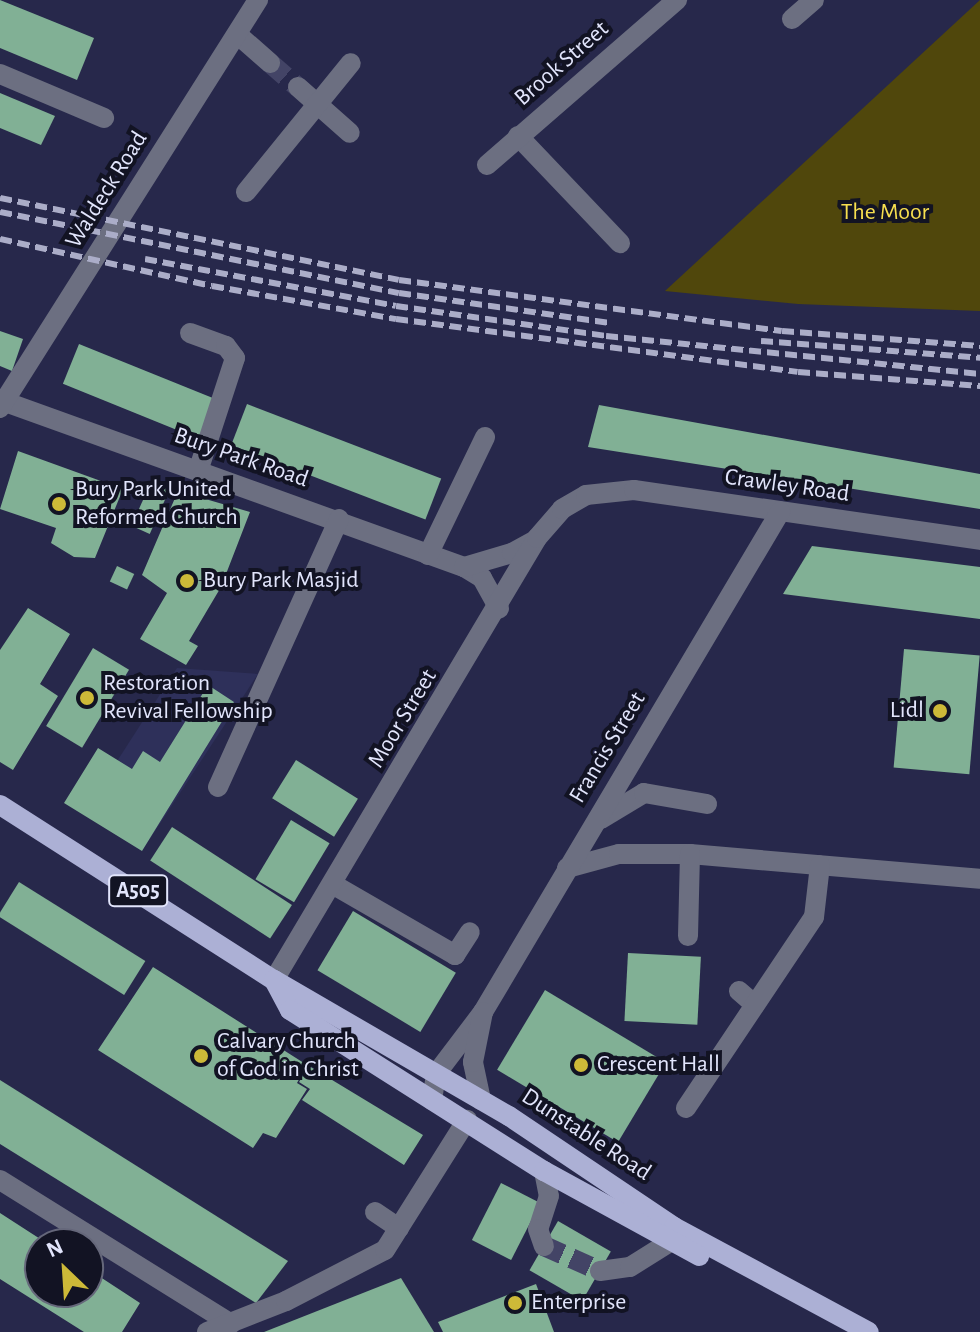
<!DOCTYPE html>
<html>
<head>
<meta charset="utf-8">
<style>
	body { margin:0 }
	#map { position:relative; width:980px; height:1332px; overflow:hidden; background:#27284b; font-family:"Alegreya Sans",sans-serif }
	div>[style] { position:absolute }
	[style*='--x'] { left:calc(var(--x)*1px); top:calc(var(--y)*1px); width:calc(var(--w)*1px); rotate:calc(var(--a)*1deg) }
	.built>* { inset:0; background:#2e305a }
	.green>* { inset:0; background:#50470c }
	.building>* { inset:0; background:#81b095; transform-origin:0 0 }
	.minor-tunnel>* { height:20px; margin-top:-10px; transform-origin:0; background:repeating-linear-gradient(90deg,#434466 0 20px,transparent 0 30px) }
	.minor>* { height:20px; margin:-10px; padding:0 10px; transform-origin:10px; border-radius:10px; background:#6c6f81 }
	.major>* { height:20px; margin:-10px; padding:0 10px; transform-origin:10px; border-radius:10px; background:#acb0d5 }
	.rail>* { height:6px; margin-top:-3px; transform-origin:0; background:repeating-linear-gradient(90deg,#abadc8 0 12px,transparent 0 18px) }
	.dots>* { width:22px; height:22px; translate:-50% -50%; box-sizing:border-box; border:4px solid #121323; border-radius:50% }
	span { translate:-50% -50%; white-space:nowrap; text-align:center; line-height:1.15; -webkit-text-stroke:8px #121323; paint-order:stroke }
	.shield-label span { padding:2px 6px; background:#121323; border:2px solid; border-radius:6px; -webkit-text-stroke-width:0 }
	.shield-label { font-size:22px; color:#e2e5fc; font-weight:700 }
	.street-label { font-size:24px; color:#e2e5fc }
	.park-label { font-size:24px; color:#f6de4f }
	.poi-label { font-size:24px; color:#e2e5fc }
	.left { translate:0 -50%; text-align:left }
	.right { translate:-100% -50%; text-align:right }
	.north { position:absolute; left:24px; top:1228px; width:80px; height:80px; box-sizing:border-box; background:#121323; border:2px solid #65677a; border-radius:50%; rotate:335deg; font-size:22px; font-weight:700; line-height:32px; text-align:center; color:#e2e5fc }
	.north::after { content:''; display:block; margin:auto; width:28px; height:36px; background:#cdb938; clip-path:polygon(50% 0,100% 100%,50% 72%,0 100%) }
</style>
</head>
<body>
<div id="map">
	<div class="built">
		<div style="clip-path:polygon(177px 668px,258px 674px,142px 851px,83px 814px)"></div>
	</div>
	<div class="green">
		<div style="clip-path:polygon(980px 0,980px 311px,798px 304px,665px 291px)"></div>
	</div>
	<div class="building">
		<div style="clip-path:polygon(0 0,94px 38px,77px 80px,0 48px)"></div>
		<div style="clip-path:polygon(0 93px,55px 116px,41px 145px,0 128px)"></div>
		<div style="clip-path:polygon(0 331px,23px 339px,12px 371px,0 366px)"></div>
		<div style="left:79px;top:344px;width:149px;height:43px;rotate:22deg"></div>
		<div style="left:247px;top:404px;width:208px;height:44px;rotate:21deg"></div>
		<div style="clip-path:polygon(599px 405px,980px 474px,980px 509px,588px 447px)"></div>
		<div style="clip-path:polygon(18px 451px,123px 489px,95px 558px,74px 557px,51px 543px,56px 528px,0 509px)"></div>
		<div style="left:151px;top:482px;width:20px;height:48px;rotate:24deg"></div>
		<div style="clip-path:polygon(178px 491px,250px 512px,221px 587px,189px 641px,198px 646px,186px 665px,140px 639px,167px 593px,142px 575px)"></div>
		<div style="clip-path:polygon(812px 546px,980px 567px,980px 619px,783px 594px)"></div>
		<div style="left:117px;top:566px;width:19px;height:17px;rotate:25deg"></div>
		<div style="clip-path:polygon(28px 608px,70px 634px,40px 684px,58px 696px,13px 770px,0 762px,0 650px)"></div>
		<div style="left:93px;top:648px;width:42px;height:91px;rotate:31deg"></div>
		<div style="left:904px;top:649px;width:76px;height:119px;rotate:5deg"></div>
		<div style="clip-path:polygon(208px 685px,234px 702px,142px 851px,64px 803px,98px 748px,132px 769px,143px 751px,160px 762px)"></div>
		<div style="left:296px;top:760px;width:73px;height:45px;rotate:32deg"></div>
		<div style="left:291px;top:820px;width:45px;height:69px;rotate:31deg"></div>
		<div style="left:172px;top:827px;width:143px;height:40px;rotate:33deg"></div>
		<div style="left:19px;top:882px;width:149px;height:40px;rotate:32deg"></div>
		<div style="left:353px;top:911px;width:120px;height:69px;rotate:31deg"></div>
		<div style="left:628px;top:953px;width:73px;height:68px;rotate:3deg"></div>
		<div style="clip-path:polygon(153px 967px,307px 1065px,297px 1083px,307px 1089px,276px 1138px,263px 1133px,253px 1148px,98px 1050px)"></div>
		<div style="left:545px;top:990px;width:141px;height:93px;rotate:31deg"></div>
		<div style="clip-path:polygon(309px 1066px,423px 1135px,404px 1165px,302px 1100px,310px 1089px,299px 1082px)"></div>
		<div style="clip-path:polygon(0 1080px,288px 1261px,256px 1303px,0 1144px)"></div>
		<div style="left:501px;top:1183px;width:44px;height:64px;rotate:27deg"></div>
		<div style="clip-path:polygon(0 1213px,48px 1244px,40px 1244px,40px 1292px,88px 1292px,88px 1269px,140px 1303px,122px 1332px,84px 1332px,0 1279px)"></div>
		<div style="left:558px;top:1221px;width:61px;height:57px;rotate:30deg"></div>
		<div style="clip-path:polygon(401px 1278px,434px 1332px,264px 1332px)"></div>
		<div style="clip-path:polygon(536px 1284px,554px 1332px,443px 1332px,438px 1322px)"></div>
	</div>
	<div class="minor-tunnel">
		<div style="--x:270;--y:63;--w:37;--a:41"></div>
		<div style="--x:544;--y:1246;--w:61;--a:24.1"></div>
	</div>
	<div class="minor">
		<div style="--x:792;--y:19;--w:29;--a:-41"></div>
		<div style="--x:237;--y:34;--w:44;--a:41.3"></div>
		<div style="--x:0;--y:74;--w:113;--a:22.9"></div>
		<div style="--x:298;--y:87;--w:69;--a:41.5"></div>
		<div style="--x:518;--y:136;--w:148;--a:46.4"></div>
		<div style="--x:487;--y:165;--w:252;--a:-41"></div>
		<div style="--x:246;--y:192;--w:166;--a:-50.9"></div>
		<div style="--x:190;--y:333;--w:38;--a:20"></div>
		<div style="--x:226;--y:346;--w:15;--a:53"></div>
		<div style="--x:235;--y:358;--w:119;--a:108.1"></div>
		<div style="--x:0;--y:400;--w:493;--a:19.8"></div>
		<div style="--x:464;--y:567;--w:21;--a:31"></div>
		<div style="--x:482;--y:578;--w:35;--a:61"></div>
		<div style="--x:0;--y:408;--w:483;--a:-57.7"></div>
		<div style="--x:428;--y:555;--w:131;--a:-64.2"></div>
		<div style="--x:464;--y:567;--w:50;--a:-16.3"></div>
		<div style="--x:512;--y:553;--w:26;--a:-29"></div>
		<div style="--x:218;--y:787;--w:294;--a:-65.7"></div>
		<div style="--x:601;--y:819;--w:50;--a:-31.2"></div>
		<div style="--x:644;--y:793;--w:64;--a:9.9"></div>
		<div style="--x:567;--y:868;--w:54;--a:-15.1"></div>
		<div style="--x:619;--y:854;--w:71;--a:0"></div>
		<div style="--x:690;--y:854;--w:291;--a:4.9"></div>
		<div style="--x:334;--y:885;--w:140;--a:30"></div>
		<div style="--x:455;--y:955;--w:27;--a:-57"></div>
		<div style="--x:688;--y:936;--w:82;--a:-88.6"></div>
		<div style="--x:274;--y:980;--w:514;--a:-59.25"></div>
		<div style="--x:537;--y:538;--w:38;--a:-49"></div>
		<div style="--x:562;--y:509;--w:28;--a:-30"></div>
		<div style="--x:586;--y:495;--w:48;--a:-5.9"></div>
		<div style="--x:634;--y:490;--w:350;--a:8.2"></div>
		<div style="--x:739;--y:991;--w:21;--a:41"></div>
		<div style="--x:432;--y:1100;--w:26;--a:-81"></div>
		<div style="--x:436;--y:1074;--w:78;--a:-52.8"></div>
		<div style="--x:483;--y:1012;--w:582;--a:-59.29"></div>
		<div style="--x:481;--y:1100;--w:39;--a:-102"></div>
		<div style="--x:473;--y:1062;--w:51;--a:-78.7"></div>
		<div style="--x:686;--y:1108;--w:230;--a:-56.2"></div>
		<div style="--x:814;--y:917;--w:52;--a:-83.4"></div>
		<div style="--x:544;--y:1171;--w:25;--a:79"></div>
		<div style="--x:549;--y:1196;--w:35;--a:108"></div>
		<div style="--x:538;--y:1229;--w:18;--a:71"></div>
		<div style="--x:0;--y:1180;--w:272;--a:31.9"></div>
		<div style="--x:375;--y:1212;--w:29;--a:34"></div>
		<div style="--x:600;--y:1271;--w:30;--a:-8"></div>
		<div style="--x:630;--y:1267;--w:47;--a:-32"></div>
		<div style="--x:207;--y:1332;--w:85;--a:-21.4"></div>
		<div style="--x:286;--y:1301;--w:111;--a:-27.3"></div>
		<div style="--x:385;--y:1250;--w:154;--a:-57.8"></div>
	</div>
	<div class="major">
		<div style="--x:0;--y:805;--w:325;--a:32.6"></div>
		<div style="--x:274;--y:980;--w:272;--a:30.1"></div>
		<div style="--x:509;--y:1116;--w:199;--a:33.9"></div>
		<div style="--x:674;--y:1227;--w:221;--a:28.3"></div>
		<div style="--x:274;--y:980;--w:34;--a:62"></div>
		<div style="--x:290;--y:1010;--w:301;--a:32.4"></div>
		<div style="--x:544;--y:1171;--w:177;--a:28.7"></div>
	</div>
	<div class="rail">
		<div style="--x:0;--y:198;--w:407;--a:11.6"></div>
		<div style="--x:399;--y:280;--w:386;--a:7.6"></div>
		<div style="--x:782;--y:331;--w:199;--a:4.3"></div>
		<div style="--x:0;--y:212;--w:407;--a:11.5"></div>
		<div style="--x:399;--y:293;--w:213;--a:8.1"></div>
		<div style="--x:0;--y:239;--w:217;--a:12.5"></div>
		<div style="--x:212;--y:286;--w:187;--a:10.2"></div>
		<div style="--x:396;--y:319;--w:405;--a:7.5"></div>
		<div style="--x:798;--y:372;--w:183;--a:4.4"></div>
		<div style="--x:145;--y:259;--w:255;--a:10.6"></div>
		<div style="--x:396;--y:306;--w:212;--a:8.1"></div>
		<div style="--x:606;--y:336;--w:376;--a:5.8"></div>
		<div style="--x:761;--y:341;--w:220;--a:4.4"></div>
	</div>
	<div class="dots">
		<div style="left:59px;top:504px;background:#cdb938"></div>
		<div style="left:187px;top:581px;background:#cdb938"></div>
		<div style="left:87px;top:698px;background:#cdb938"></div>
		<div style="left:940px;top:711px;background:#cdb938"></div>
		<div style="left:201px;top:1056px;background:#cdb938"></div>
		<div style="left:581px;top:1065px;background:#cdb938"></div>
		<div style="left:515px;top:1303px;background:#cdb938"></div>
	</div>
	<div class="shield-label">
		<span style="left:138px;top:891px">A505</span>
	</div>
	<div class="street-label">
		<span style="left:562px;top:64px;rotate:-41deg">Brook Street</span>
		<span style="left:107px;top:190px;rotate:-58deg">Waldeck Road</span>
		<span style="left:241px;top:458px;rotate:19deg">Bury Park Road</span>
		<span style="left:787px;top:486px;rotate:8deg">Crawley Road</span>
		<span style="left:403px;top:719px;rotate:-59deg">Moor Street</span>
		<span style="left:608px;top:748px;rotate:-59deg">Francis Street</span>
		<span style="left:586px;top:1135px;rotate:33deg">Dunstable Road</span>
	</div>
	<div class="park-label">
		<span style="left:885px;top:213px">The Moor</span>
	</div>
	<div class="poi-label">
		<span class="left" style="left:75px;top:504px">Bury Park United<br>Reformed Church</span>
		<span class="left" style="left:203px;top:581px">Bury Park Masjid</span>
		<span class="left" style="left:103px;top:698px">Restoration<br>Revival Fellowship</span>
		<span class="right" style="left:924px;top:711px">Lidl</span>
		<span class="left" style="left:217px;top:1056px">Calvary Church<br>of God in Christ</span>
		<span class="left" style="left:597px;top:1065px">Crescent Hall</span>
		<span class="left" style="left:531px;top:1303px">Enterprise</span>
	</div>
	<div class="north">N</div>
</div>
</body>
</html>
